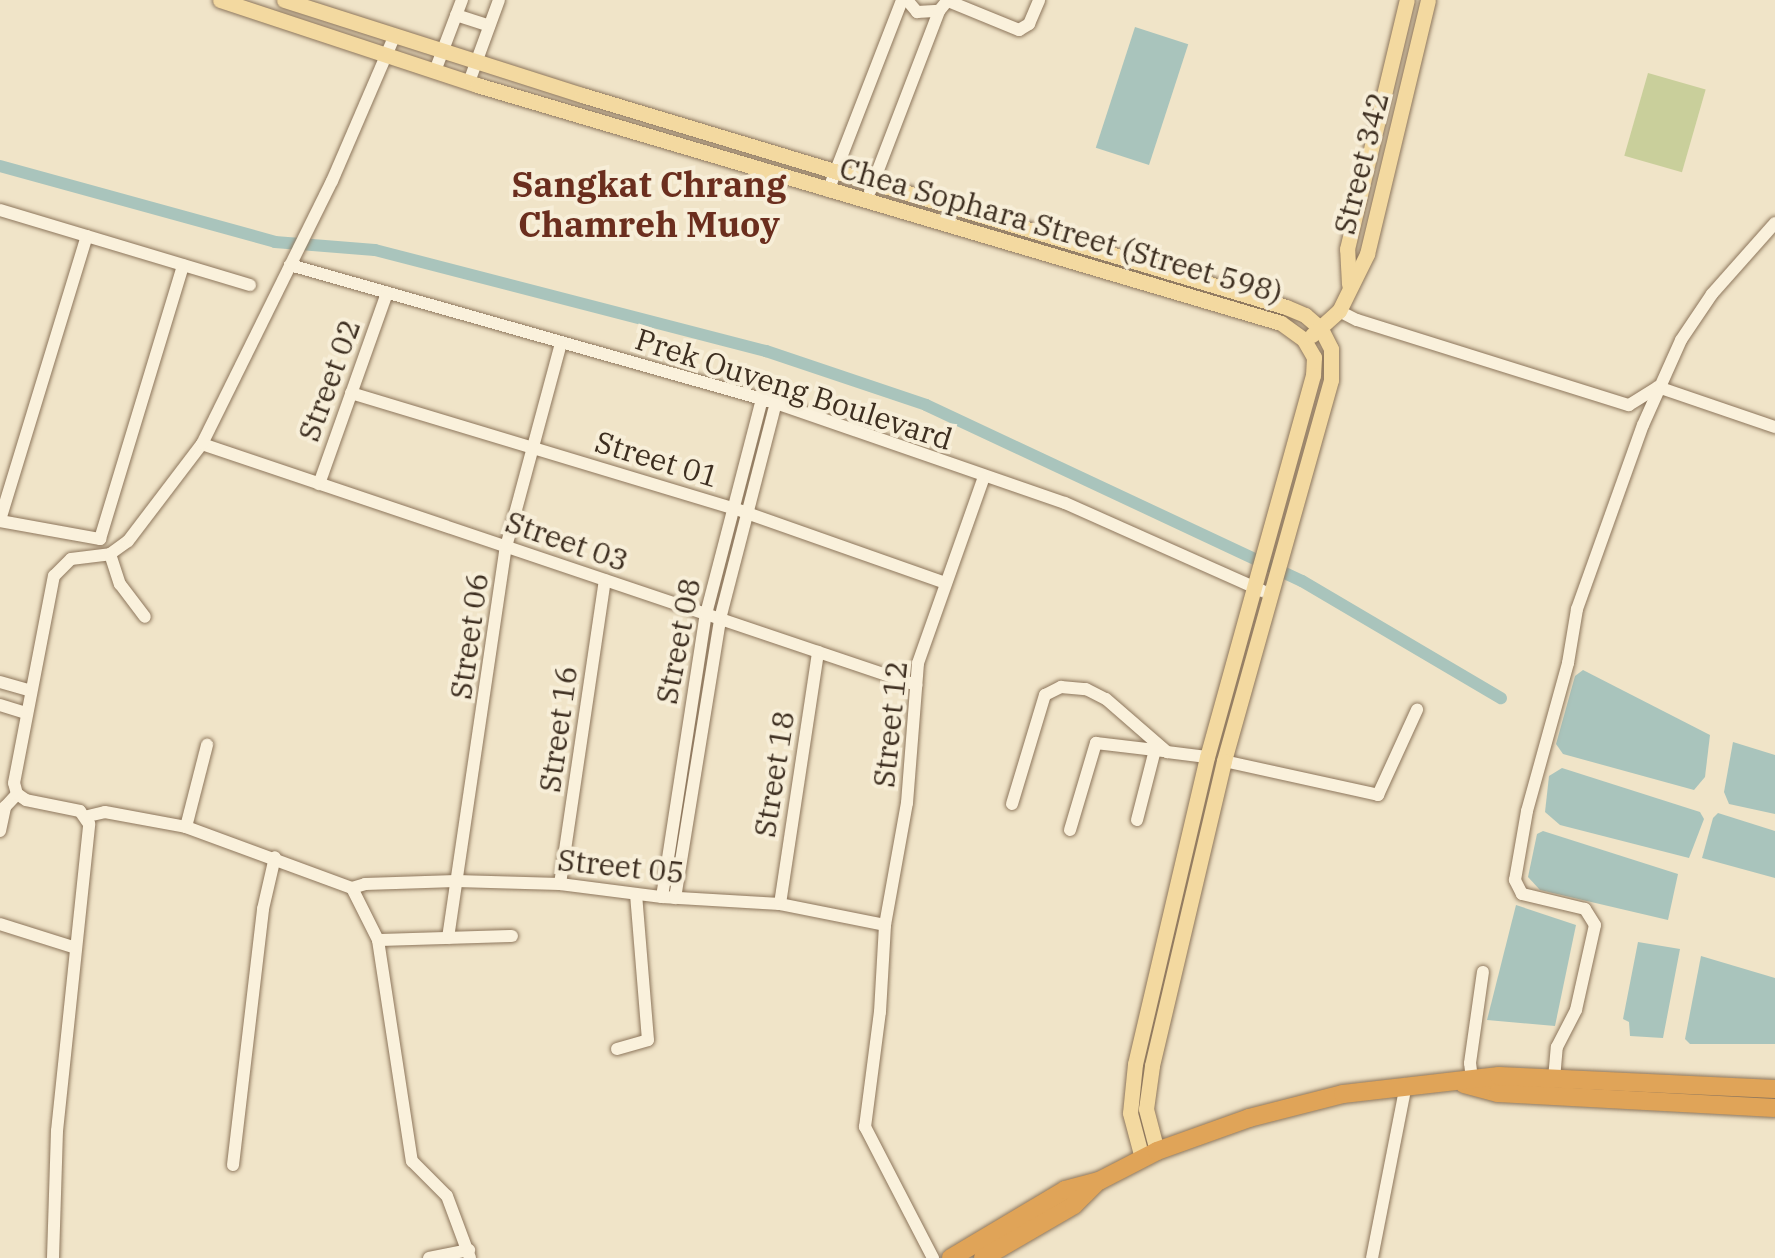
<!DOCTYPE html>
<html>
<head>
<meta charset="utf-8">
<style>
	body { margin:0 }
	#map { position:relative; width:1775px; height:1258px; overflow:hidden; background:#f0e4c8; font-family:"IBM Plex Serif",serif }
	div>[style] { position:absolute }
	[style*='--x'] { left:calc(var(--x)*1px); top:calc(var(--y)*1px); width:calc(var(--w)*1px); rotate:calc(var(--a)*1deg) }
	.green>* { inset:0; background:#c9cf9b; transform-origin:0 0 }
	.water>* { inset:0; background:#a9c4bc; transform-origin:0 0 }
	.canal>* { height:12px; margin:-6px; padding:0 6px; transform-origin:6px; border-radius:6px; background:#a9c4bc }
	.roads { filter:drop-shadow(0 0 2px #8d765c) drop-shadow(0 0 2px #8d765c) }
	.minor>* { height:12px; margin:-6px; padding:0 6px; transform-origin:6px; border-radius:6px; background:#faf1dc }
	.major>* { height:15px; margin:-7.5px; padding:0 7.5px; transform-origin:7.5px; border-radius:7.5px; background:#f3d9a0 }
	.highway>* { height:18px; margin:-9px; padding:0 9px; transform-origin:9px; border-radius:9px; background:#e0a458 }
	span { translate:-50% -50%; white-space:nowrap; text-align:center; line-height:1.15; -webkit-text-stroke:8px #f7eed8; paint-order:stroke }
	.street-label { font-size:30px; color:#3d2e20 }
	.quarter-label { font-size:35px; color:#6b2e1e; font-weight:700 }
</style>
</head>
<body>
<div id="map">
	<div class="green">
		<div style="left:1648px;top:73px;width:60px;height:86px;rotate:16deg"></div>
	</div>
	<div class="water">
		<div style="left:1135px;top:27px;width:56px;height:127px;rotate:18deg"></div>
		<div style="clip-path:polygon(1583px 670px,1710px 735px,1705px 777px,1694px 790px,1563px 754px,1556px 744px,1575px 676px)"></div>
		<div style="clip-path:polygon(1733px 742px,1775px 755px,1775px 814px,1729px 804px,1724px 792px)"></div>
		<div style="clip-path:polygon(1562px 768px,1700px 812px,1704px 819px,1689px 858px,1560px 825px,1545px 812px,1549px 776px)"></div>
		<div style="clip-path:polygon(1718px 813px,1775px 831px,1775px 878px,1702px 858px,1713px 818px)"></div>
		<div style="clip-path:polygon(1543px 831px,1678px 874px,1668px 920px,1540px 890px,1528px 877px,1537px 834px)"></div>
		<div style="clip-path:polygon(1516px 905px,1576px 925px,1555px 1026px,1487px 1020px)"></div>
		<div style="clip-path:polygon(1638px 942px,1680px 949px,1663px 1038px,1630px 1036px,1629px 1022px,1623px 1019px)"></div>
		<div style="clip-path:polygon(1701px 956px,1775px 978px,1775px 1044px,1690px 1044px,1685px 1039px)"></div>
	</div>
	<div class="canal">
		<div style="--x:0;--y:166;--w:285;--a:15.4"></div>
		<div style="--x:275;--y:242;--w:100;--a:4.6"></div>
		<div style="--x:375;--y:250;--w:404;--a:14.5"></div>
		<div style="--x:766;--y:351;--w:169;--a:18.6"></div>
		<div style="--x:926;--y:405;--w:415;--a:25.1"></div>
		<div style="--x:1302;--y:581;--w:231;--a:30.5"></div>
	</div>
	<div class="roads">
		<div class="minor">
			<div style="--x:907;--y:0;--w:16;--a:50"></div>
			<div style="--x:917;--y:12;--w:22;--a:-3"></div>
			<div style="--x:948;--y:1;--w:77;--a:22.2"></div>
			<div style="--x:1019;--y:30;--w:12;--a:-31"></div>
			<div style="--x:1029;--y:24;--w:26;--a:-67"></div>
			<div style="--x:456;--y:15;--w:35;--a:18"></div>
			<div style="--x:435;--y:71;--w:76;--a:-69.2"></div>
			<div style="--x:469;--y:82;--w:87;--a:-69.9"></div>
			<div style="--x:828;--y:191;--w:205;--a:-68.8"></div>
			<div style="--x:870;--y:191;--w:193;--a:-69"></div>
			<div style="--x:939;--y:11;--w:14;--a:-51"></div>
			<div style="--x:0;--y:210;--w:261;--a:16.7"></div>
			<div style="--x:290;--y:265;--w:505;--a:15.85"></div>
			<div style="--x:776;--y:403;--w:306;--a:19.1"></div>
			<div style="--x:1065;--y:503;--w:217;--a:24"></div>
			<div style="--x:1339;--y:311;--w:20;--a:27"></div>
			<div style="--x:1357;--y:320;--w:285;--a:17.4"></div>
			<div style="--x:1629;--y:405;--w:34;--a:-32"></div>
			<div style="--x:1658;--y:387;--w:124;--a:18.9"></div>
			<div style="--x:351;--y:393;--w:411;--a:16.8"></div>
			<div style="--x:744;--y:512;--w:214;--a:19.4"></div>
			<div style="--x:202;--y:444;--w:754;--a:18.65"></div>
			<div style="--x:319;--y:484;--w:203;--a:-70.4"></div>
			<div style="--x:0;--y:520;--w:297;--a:-73"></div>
			<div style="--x:0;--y:521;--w:102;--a:10.2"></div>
			<div style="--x:100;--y:539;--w:286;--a:-73.1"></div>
			<div style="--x:110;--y:554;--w:32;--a:72"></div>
			<div style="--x:120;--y:584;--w:41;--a:52.9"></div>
			<div style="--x:0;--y:682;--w:32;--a:16"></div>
			<div style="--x:0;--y:705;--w:27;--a:17"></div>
			<div style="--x:1224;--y:761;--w:158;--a:12.4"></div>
			<div style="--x:1378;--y:795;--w:94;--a:-65.4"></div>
			<div style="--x:1012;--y:804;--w:114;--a:-73.2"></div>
			<div style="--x:1045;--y:695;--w:18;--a:-27"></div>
			<div style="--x:1061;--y:687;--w:25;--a:5"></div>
			<div style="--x:1086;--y:689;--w:22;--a:27"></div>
			<div style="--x:1106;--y:699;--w:81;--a:41"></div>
			<div style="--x:1167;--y:752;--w:40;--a:7.1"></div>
			<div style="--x:88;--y:816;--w:17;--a:-13"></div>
			<div style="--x:105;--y:812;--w:82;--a:10.5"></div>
			<div style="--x:186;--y:827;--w:177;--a:20.2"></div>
			<div style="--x:352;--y:888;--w:58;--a:63.4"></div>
			<div style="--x:378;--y:940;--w:224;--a:81.3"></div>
			<div style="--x:412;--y:1161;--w:49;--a:45"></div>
			<div style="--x:447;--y:1196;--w:66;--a:69.6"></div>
			<div style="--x:1137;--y:820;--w:72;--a:-75.6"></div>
			<div style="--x:186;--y:827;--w:85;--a:-75.6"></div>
			<div style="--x:1070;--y:830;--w:91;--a:-73.4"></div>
			<div style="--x:1096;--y:743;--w:68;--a:6.7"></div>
			<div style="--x:0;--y:831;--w:25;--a:-78"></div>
			<div style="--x:5;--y:807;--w:18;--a:-47"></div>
			<div style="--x:560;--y:884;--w:307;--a:-81.6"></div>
			<div style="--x:352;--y:888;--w:14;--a:-17"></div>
			<div style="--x:365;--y:884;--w:91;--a:-1.9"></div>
			<div style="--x:456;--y:881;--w:104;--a:1.7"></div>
			<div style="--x:560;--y:884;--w:103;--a:7.3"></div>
			<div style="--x:662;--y:897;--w:118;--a:3.4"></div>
			<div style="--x:780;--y:904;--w:107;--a:11.3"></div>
			<div style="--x:662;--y:897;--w:286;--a:-81.2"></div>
			<div style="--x:706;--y:614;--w:222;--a:-75.4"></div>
			<div style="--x:675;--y:898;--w:283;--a:-80.8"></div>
			<div style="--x:720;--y:619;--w:223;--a:-75.5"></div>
			<div style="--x:780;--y:904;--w:255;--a:-81.4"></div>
			<div style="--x:0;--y:924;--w:77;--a:17.5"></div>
			<div style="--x:448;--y:938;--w:395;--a:-81.6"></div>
			<div style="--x:506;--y:547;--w:211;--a:-74.9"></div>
			<div style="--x:378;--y:940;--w:134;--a:-1.7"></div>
			<div style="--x:617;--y:1049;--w:32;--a:-16"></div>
			<div style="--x:648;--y:1040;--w:146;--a:-94.7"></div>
			<div style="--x:1472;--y:1079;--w:16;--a:-97"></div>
			<div style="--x:1470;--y:1063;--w:92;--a:-81.9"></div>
			<div style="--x:1554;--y:1079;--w:32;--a:-85"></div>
			<div style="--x:1557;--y:1047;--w:42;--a:-62.8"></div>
			<div style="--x:1576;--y:1010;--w:87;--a:-77.4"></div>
			<div style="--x:1595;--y:925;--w:19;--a:-122"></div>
			<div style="--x:1585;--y:909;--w:65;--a:-166.6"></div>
			<div style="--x:1522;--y:894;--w:16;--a:-117"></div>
			<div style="--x:1515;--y:880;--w:70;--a:-80.1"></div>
			<div style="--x:1527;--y:811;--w:154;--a:-74.5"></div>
			<div style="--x:1568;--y:663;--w:55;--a:-80.5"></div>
			<div style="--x:1577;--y:609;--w:195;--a:-70.3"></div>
			<div style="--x:1643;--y:425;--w:93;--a:-65.9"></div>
			<div style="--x:1681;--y:340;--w:55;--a:-56"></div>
			<div style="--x:1712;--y:294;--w:95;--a:-48.4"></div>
			<div style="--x:233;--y:1165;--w:258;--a:-83.3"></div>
			<div style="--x:263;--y:909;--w:53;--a:-77"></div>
			<div style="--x:53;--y:1258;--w:127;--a:-88.2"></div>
			<div style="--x:57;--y:1131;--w:309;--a:-84"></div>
			<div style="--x:89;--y:824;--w:16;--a:-125"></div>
			<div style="--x:80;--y:811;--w:55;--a:-168.5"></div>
			<div style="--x:26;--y:800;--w:11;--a:-146"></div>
			<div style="--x:17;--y:794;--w:11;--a:-105"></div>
			<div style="--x:14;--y:783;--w:211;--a:-79.1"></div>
			<div style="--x:54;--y:576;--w:24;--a:-45"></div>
			<div style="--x:71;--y:559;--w:39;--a:-7"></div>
			<div style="--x:110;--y:554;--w:22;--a:-36"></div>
			<div style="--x:128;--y:541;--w:122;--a:-52.7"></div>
			<div style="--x:202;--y:444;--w:293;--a:-63.7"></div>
			<div style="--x:332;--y:181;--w:157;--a:-66.7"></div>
			<div style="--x:429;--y:1258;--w:41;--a:-11.3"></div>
			<div style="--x:933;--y:1258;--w:148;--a:-117.4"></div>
			<div style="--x:865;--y:1127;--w:116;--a:-82.6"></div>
			<div style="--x:880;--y:1012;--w:87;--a:-86.7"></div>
			<div style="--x:885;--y:925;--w:124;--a:-79.8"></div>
			<div style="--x:907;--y:803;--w:140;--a:-85.5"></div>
			<div style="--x:918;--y:663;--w:197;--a:-70.5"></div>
			<div style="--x:1372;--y:1258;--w:177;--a:-78.9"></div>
		</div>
		<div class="major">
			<div style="--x:220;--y:0;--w:271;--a:18.3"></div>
			<div style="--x:477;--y:85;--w:838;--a:16.49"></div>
			<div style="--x:1281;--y:323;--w:29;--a:36"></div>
			<div style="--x:1304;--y:340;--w:20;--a:60"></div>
			<div style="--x:1314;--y:357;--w:18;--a:93"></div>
			<div style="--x:1313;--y:375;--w:396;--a:105.5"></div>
			<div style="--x:1207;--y:757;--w:315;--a:103.2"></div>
			<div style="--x:1135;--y:1064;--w:49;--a:95.8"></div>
			<div style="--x:1130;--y:1113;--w:47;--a:75.1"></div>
			<div style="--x:284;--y:0;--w:313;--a:17.7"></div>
			<div style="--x:582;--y:95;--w:735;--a:16.76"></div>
			<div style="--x:1286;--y:307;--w:21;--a:23"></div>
			<div style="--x:1305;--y:315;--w:21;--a:41"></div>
			<div style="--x:1321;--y:329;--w:22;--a:63"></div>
			<div style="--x:1331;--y:349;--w:31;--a:90"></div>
			<div style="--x:1331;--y:380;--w:396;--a:105.7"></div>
			<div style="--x:1224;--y:761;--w:313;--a:103.3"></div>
			<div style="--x:1152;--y:1066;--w:43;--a:97.9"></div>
			<div style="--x:1146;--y:1109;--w:43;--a:75.3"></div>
			<div style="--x:1349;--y:284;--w:35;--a:-93"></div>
			<div style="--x:1347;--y:249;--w:256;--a:-76.5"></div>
			<div style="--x:1312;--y:335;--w:36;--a:-42"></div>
			<div style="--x:1339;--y:311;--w:64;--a:-63.8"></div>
			<div style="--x:1367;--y:254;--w:261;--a:-76.5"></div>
		</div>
		<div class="highway">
			<div style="--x:1464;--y:1084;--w:35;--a:15"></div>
			<div style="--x:1498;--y:1093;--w:277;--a:3.1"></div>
			<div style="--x:951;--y:1258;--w:133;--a:-30.8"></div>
			<div style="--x:1065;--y:1190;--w:35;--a:-15"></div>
			<div style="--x:1099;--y:1181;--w:65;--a:-27.3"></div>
			<div style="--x:1157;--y:1151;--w:98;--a:-19.7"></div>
			<div style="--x:1249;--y:1118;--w:97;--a:-14.3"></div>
			<div style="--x:1343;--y:1094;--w:157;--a:-6.6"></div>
			<div style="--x:1499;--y:1076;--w:276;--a:2.7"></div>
			<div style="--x:983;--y:1258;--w:105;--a:-30.2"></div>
			<div style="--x:1074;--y:1205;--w:30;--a:-45"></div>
		</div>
	</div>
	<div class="street-label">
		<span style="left:1361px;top:163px;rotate:-76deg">Street 342</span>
		<span style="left:1061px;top:230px;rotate:16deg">Chea Sophara Street (Street 598)</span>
		<span style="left:329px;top:380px;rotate:-70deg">Street 02</span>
		<span style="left:794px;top:389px;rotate:18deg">Prek Ouveng Boulevard</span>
		<span style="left:657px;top:459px;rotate:17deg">Street 01</span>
		<span style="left:567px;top:541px;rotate:19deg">Street 03</span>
		<span style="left:469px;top:636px;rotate:-82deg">Street 06</span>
		<span style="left:678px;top:641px;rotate:-79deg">Street 08</span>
		<span style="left:890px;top:724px;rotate:-84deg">Street 12</span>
		<span style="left:558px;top:729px;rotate:-82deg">Street 16</span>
		<span style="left:774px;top:774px;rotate:-81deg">Street 18</span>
		<span style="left:621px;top:866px;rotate:6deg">Street 05</span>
	</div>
	<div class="quarter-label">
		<span style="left:649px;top:204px">Sangkat Chrang<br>Chamreh Muoy</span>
	</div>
</div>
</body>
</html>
